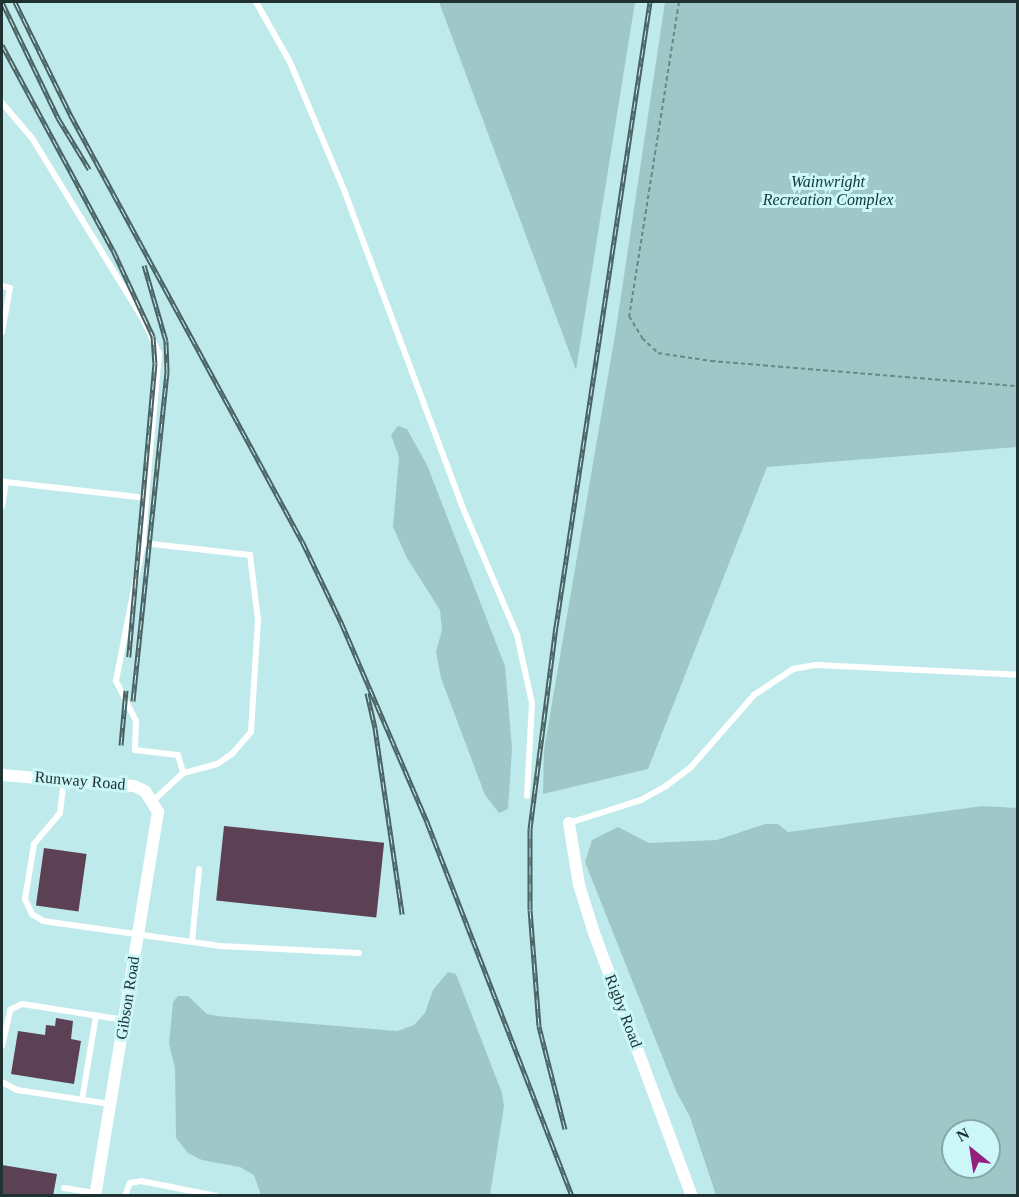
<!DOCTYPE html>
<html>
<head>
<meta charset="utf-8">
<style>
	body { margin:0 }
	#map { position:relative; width:1019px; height:1197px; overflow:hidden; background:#beeaec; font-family:Georgia,serif }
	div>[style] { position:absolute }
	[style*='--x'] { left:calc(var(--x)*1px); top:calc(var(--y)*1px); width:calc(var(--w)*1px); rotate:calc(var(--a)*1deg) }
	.green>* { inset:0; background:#a0c7c8 }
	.building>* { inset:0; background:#5b4153; transform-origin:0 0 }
	.path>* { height:2px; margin-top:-1px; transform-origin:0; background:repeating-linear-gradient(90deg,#698788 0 4.5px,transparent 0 7.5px) }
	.lane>* { height:6px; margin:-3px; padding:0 3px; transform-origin:3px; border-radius:3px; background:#fff }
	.street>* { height:12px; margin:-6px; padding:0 6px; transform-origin:6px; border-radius:6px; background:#fff }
	.rail>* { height:5px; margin-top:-2.5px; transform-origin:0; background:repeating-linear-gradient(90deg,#cbf7f9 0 9px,#4a6263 0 18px); box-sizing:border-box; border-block:2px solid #4a6263 }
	span { translate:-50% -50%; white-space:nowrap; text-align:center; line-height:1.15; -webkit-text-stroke:6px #cbf7f9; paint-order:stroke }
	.park-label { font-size:16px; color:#123435; font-style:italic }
	.street-label { font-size:16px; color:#203132 }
	.frame { position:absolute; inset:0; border:3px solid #203132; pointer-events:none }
	.north { position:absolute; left:941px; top:1119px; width:60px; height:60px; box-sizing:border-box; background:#cbf7f9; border:2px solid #87a8a9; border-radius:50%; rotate:330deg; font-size:16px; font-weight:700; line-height:24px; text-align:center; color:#203132 }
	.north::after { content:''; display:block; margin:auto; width:21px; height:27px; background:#94207d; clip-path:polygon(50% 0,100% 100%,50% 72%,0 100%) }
</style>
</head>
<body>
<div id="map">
	<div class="green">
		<div style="clip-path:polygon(439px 2px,635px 2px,576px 370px)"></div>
		<div style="clip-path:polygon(665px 2px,1017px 2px,1017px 447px,767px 467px,648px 769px,543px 794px,544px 750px,616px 329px)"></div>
		<div style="clip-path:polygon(398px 426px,407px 429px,427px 465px,505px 666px,512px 748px,508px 809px,499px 813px,485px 795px,441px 678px,436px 652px,442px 630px,440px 610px,407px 558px,393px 527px,399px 457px,391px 435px)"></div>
		<div style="clip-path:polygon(evenodd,983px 806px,1017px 808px,1017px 1195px,716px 1195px,690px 1117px,676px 1091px,585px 862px,592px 840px,618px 827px,649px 843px,717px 840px,765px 824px,778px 824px,788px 832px,983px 806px,953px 1131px,989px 1131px,989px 1167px,953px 1167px,953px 1131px)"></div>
		<div style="clip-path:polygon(448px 972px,456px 974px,502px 1093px,504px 1106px,490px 1195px,261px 1195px,254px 1175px,240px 1167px,202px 1160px,188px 1153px,176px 1138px,175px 1068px,169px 1044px,173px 1002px,178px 996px,188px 996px,207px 1014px,217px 1016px,397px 1031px,414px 1025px,425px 1013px,433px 990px)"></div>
	</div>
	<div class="building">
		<div style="left:224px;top:826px;width:161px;height:75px;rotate:6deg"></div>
		<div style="left:44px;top:848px;width:43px;height:58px;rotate:8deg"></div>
		<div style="clip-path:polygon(56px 1018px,73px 1021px,71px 1039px,81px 1041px,74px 1084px,11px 1074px,18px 1031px,45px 1035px,46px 1025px,55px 1026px)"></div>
		<div style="clip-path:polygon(2px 1165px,57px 1174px,53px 1196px,2px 1196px)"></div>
	</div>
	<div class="path">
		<div style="--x:679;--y:2;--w:318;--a:99"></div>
		<div style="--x:629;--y:316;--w:26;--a:59"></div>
		<div style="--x:642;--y:338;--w:22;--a:43"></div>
		<div style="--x:658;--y:353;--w:54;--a:8.6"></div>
		<div style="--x:711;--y:361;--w:308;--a:4.7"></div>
	</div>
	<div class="lane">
		<div style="--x:256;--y:2;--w:69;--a:60.5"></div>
		<div style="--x:290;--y:62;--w:139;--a:67.1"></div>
		<div style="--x:344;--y:190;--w:337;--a:69.5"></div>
		<div style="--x:462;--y:506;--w:140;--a:66.9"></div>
		<div style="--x:517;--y:635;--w:70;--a:77.6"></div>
		<div style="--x:532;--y:703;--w:93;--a:93.1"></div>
		<div style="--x:2;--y:103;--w:46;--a:49.4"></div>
		<div style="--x:32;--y:138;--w:212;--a:58.5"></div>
		<div style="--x:143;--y:319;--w:38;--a:65"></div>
		<div style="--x:159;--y:354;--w:145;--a:95.2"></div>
		<div style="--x:2;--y:286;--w:8;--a:14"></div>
		<div style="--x:10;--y:288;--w:45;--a:100.3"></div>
		<div style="--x:2;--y:481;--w:4;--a:14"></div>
		<div style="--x:6;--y:482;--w:24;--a:99"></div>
		<div style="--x:6;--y:482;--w:141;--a:6.5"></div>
		<div style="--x:146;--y:498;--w:45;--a:93.8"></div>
		<div style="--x:143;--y:543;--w:141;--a:101.1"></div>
		<div style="--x:116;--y:681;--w:45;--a:63.4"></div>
		<div style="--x:136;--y:721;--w:29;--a:92"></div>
		<div style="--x:135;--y:750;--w:43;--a:6.6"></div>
		<div style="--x:178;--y:755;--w:19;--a:74"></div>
		<div style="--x:143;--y:543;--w:108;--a:6.4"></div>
		<div style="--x:250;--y:555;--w:65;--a:83"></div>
		<div style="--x:258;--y:620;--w:112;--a:93.6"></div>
		<div style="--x:251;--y:732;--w:28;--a:131"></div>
		<div style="--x:233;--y:753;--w:19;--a:145"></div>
		<div style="--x:217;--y:764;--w:35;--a:165"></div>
		<div style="--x:183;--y:773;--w:41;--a:137"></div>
		<div style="--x:64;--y:780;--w:33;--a:97"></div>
		<div style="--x:60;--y:813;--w:40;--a:130"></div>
		<div style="--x:34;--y:844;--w:56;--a:99.3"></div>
		<div style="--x:25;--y:899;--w:17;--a:65"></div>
		<div style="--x:32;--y:914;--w:13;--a:32"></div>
		<div style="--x:43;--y:921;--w:179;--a:8"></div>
		<div style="--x:220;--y:946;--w:139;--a:2.9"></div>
		<div style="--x:569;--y:823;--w:76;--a:-17.7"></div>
		<div style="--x:641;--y:800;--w:29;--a:-29"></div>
		<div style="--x:666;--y:786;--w:31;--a:-37"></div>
		<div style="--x:691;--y:767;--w:96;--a:-48.8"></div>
		<div style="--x:754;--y:695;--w:47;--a:-33.7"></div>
		<div style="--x:793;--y:669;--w:23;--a:-10"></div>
		<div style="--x:816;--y:665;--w:202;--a:2.8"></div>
		<div style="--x:192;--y:942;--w:73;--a:-84.5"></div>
		<div style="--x:2;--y:1046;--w:37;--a:-77"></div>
		<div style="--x:10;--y:1010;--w:13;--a:-27"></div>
		<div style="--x:22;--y:1004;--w:104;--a:8.8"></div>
		<div style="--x:2;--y:1082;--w:17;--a:28"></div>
		<div style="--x:17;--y:1090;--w:94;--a:8.6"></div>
		<div style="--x:82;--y:1100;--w:86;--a:-80.6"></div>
		<div style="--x:64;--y:1188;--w:31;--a:9"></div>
		<div style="--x:125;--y:1196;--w:14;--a:-69"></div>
		<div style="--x:130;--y:1183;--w:11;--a:-10"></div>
		<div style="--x:141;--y:1181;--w:77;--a:11.2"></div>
	</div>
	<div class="street">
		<div style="--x:2;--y:775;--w:132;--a:4.8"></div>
		<div style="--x:134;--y:786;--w:12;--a:24"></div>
		<div style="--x:145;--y:791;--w:25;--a:58"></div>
		<div style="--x:158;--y:812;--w:389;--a:99.3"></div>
		<div style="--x:569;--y:823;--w:63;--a:80.8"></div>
		<div style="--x:579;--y:885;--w:50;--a:72.6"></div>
		<div style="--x:594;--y:933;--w:281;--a:69.6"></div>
	</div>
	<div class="rail">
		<div style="--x:2;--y:2;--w:129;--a:64.2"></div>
		<div style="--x:58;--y:118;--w:60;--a:58.7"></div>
		<div style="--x:15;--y:2;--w:125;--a:63.8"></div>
		<div style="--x:70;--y:114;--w:486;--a:61.5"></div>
		<div style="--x:302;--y:541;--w:90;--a:64.3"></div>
		<div style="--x:341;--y:622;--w:218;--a:66.7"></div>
		<div style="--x:427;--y:822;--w:401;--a:68.8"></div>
		<div style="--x:2;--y:45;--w:233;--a:61.6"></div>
		<div style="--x:113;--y:250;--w:95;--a:65.1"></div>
		<div style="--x:153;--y:336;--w:27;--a:86"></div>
		<div style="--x:155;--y:363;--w:295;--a:95.1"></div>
		<div style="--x:367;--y:693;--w:36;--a:77"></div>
		<div style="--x:375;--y:728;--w:188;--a:81.7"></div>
		<div style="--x:133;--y:701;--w:332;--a:-84.1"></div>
		<div style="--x:167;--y:371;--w:30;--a:-92"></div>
		<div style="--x:166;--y:341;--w:79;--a:-106.1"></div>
		<div style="--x:121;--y:745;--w:55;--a:-84.8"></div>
		<div style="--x:565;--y:1129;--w:106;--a:-104.2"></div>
		<div style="--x:539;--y:1026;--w:116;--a:-94.4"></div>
		<div style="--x:530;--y:910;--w:81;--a:-90"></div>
		<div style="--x:530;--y:829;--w:204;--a:-82.7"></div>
		<div style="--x:556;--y:627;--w:632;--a:-81.45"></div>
	</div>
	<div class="park-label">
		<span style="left:828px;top:191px">Wainwright<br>Recreation Complex</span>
	</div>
	<div class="street-label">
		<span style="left:80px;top:781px;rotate:5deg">Runway Road</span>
		<span style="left:128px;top:998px;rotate:-81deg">Gibson Road</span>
		<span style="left:623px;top:1011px;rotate:69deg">Rigby Road</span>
	</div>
	<div class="frame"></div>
	<div class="north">N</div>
</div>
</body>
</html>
